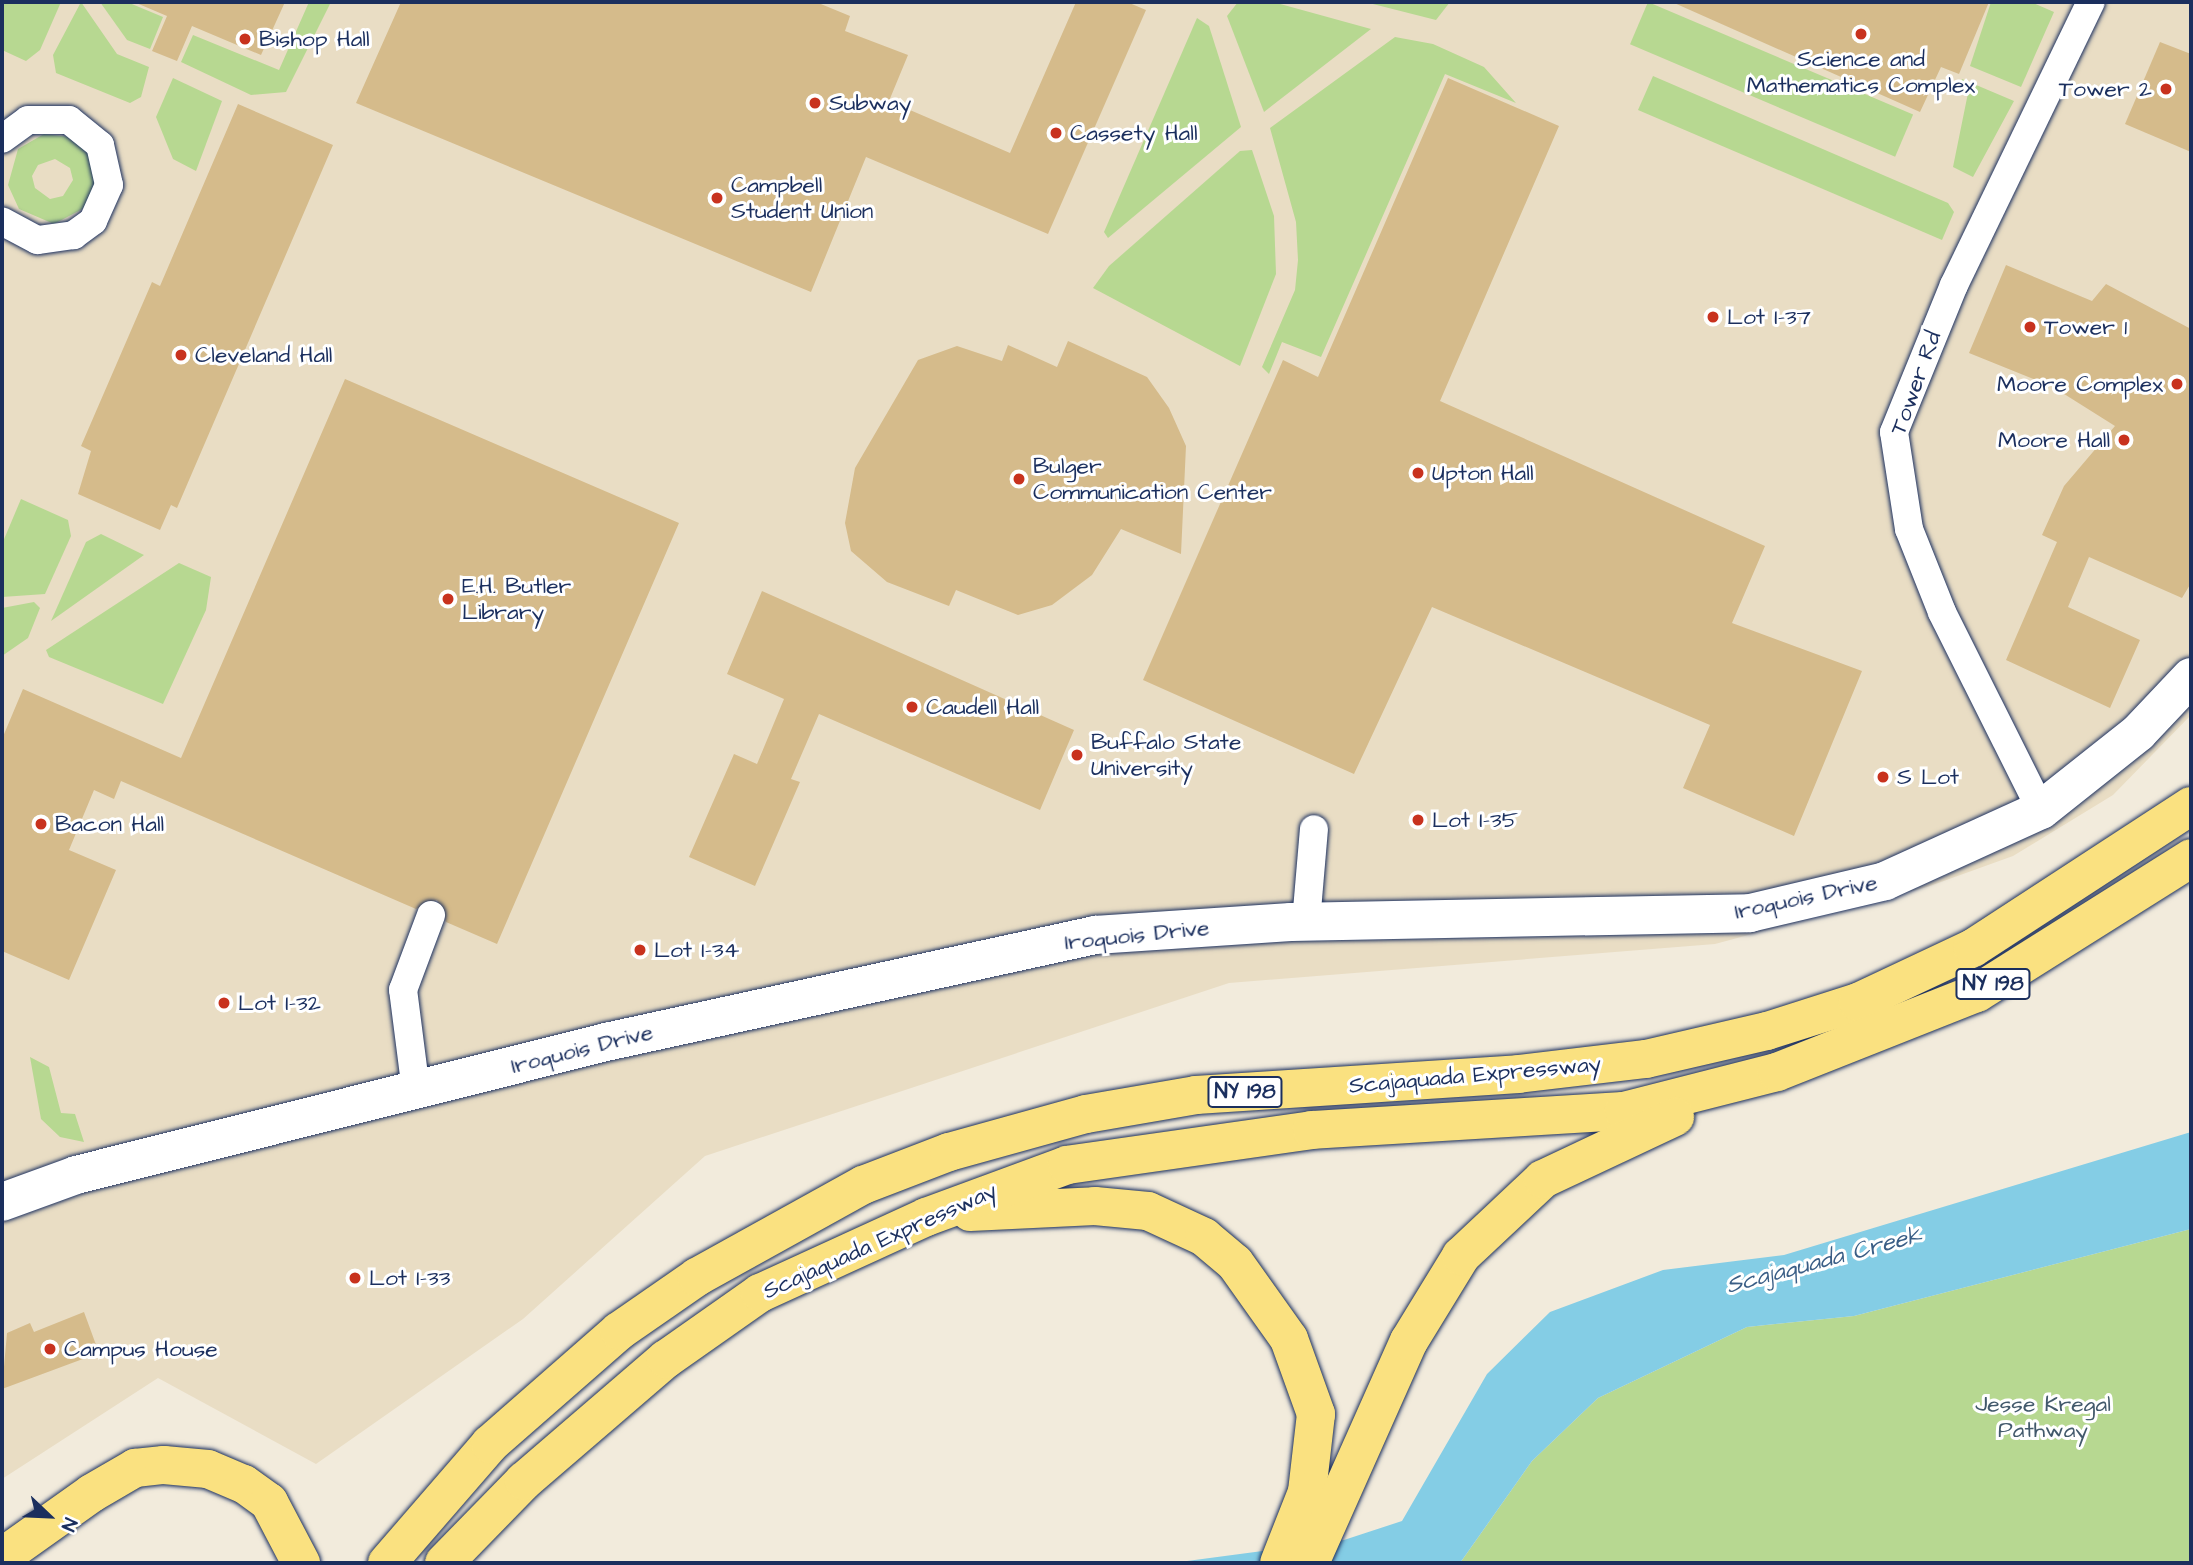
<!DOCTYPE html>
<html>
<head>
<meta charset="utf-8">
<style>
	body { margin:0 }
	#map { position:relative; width:2193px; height:1565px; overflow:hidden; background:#f2ebdc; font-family:"Architects Daughter",sans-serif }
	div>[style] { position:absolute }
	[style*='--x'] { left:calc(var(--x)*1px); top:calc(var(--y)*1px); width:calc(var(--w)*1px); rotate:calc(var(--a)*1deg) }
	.built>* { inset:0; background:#e9ddc4 }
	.green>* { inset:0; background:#b7d891; transform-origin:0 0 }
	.water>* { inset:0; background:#84cde5 }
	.building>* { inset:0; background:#d5bb8b }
	.roads { filter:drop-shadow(0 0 2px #1b2f5e) drop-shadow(0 0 2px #1b2f5e) }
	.street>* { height:28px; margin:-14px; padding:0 14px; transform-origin:14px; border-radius:14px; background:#fff }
	.secondary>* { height:38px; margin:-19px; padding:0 19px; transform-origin:19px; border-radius:19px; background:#fff }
	.highway>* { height:38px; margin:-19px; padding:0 19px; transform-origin:19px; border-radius:19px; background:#fae180 }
	.dots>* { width:19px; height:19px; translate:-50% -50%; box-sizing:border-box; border:4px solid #fff; border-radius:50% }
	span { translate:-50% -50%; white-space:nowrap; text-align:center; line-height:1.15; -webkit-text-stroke:6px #fff; paint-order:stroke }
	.shield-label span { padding:2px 5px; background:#fff; border:2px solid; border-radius:5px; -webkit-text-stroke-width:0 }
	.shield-label { font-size:21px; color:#1b2f5e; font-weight:700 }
	.poi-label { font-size:23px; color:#1b2f5e }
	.left { translate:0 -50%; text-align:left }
	.right { translate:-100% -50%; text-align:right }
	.street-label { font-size:23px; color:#1b2f5e }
	.park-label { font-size:23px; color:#42596b }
	.water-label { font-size:24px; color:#3a5e86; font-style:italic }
	.frame { position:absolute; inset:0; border:4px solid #1b2f5e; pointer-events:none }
	.north { position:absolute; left:14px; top:1481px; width:70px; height:70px; -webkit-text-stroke:5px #fff; paint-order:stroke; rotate:113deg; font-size:19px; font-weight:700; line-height:28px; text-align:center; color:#1b2f5e }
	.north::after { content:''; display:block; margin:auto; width:24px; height:32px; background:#1b2f5e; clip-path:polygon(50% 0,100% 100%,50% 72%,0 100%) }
</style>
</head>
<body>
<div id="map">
	<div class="built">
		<div style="clip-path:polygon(2px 2px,2191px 2px,2191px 715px,2113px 795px,2013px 856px,1927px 887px,1715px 944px,1229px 983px,705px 1156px,523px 1319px,316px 1464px,158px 1378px,2px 1479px)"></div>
	</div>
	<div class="green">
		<div style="clip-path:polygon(2px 2px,61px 2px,40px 50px,26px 61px,2px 50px)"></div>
		<div style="clip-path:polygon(81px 2px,117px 54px,149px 67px,141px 97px,130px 103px,56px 73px,53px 55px)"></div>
		<div style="clip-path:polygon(100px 2px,127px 2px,163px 17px,150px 49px,127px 40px)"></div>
		<div style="clip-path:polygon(309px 2px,331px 2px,286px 92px,251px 95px,181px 62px,193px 35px,279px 70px)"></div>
		<div style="clip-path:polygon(1238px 2px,1273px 2px,1371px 29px,1264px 112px,1227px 16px)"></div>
		<div style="clip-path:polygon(1365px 2px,1450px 2px,1436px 20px)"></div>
		<div style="left:1648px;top:2px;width:288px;height:46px;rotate:23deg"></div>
		<div style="clip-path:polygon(1991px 2px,2031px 2px,2054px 12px,2021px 87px,1970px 66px)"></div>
		<div style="clip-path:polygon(1197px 18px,1209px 26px,1241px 127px,1108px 238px,1104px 232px)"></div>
		<div style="clip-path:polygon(1395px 37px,1433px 44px,1484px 67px,1516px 103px,1445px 74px,1321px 357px,1282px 342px,1269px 374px,1262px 367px,1295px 290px,1298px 260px,1296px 222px,1270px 128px)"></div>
		<div style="clip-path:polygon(1653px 76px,1948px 203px,1954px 212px,1942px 240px,1638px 110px)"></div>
		<div style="clip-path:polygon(173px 78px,222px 101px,196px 171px,173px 159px,156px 117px)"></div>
		<div style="clip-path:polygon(1962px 79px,2014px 101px,1973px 177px,1953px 167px,1968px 93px,1960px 89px)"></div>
		<div style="clip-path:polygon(evenodd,44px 134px,70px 137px,89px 153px,97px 177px,88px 206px,54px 224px,19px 209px,8px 185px,18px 149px,44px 134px,55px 159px,70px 168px,73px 180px,63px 196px,50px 199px,35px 188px,32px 176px,38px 165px,55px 159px)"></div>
		<div style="clip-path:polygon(1252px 150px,1274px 216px,1276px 274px,1240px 366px,1093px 288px,1109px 266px,1240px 151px)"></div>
		<div style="clip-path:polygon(21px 499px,68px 520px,71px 536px,45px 594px,2px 597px,2px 544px)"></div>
		<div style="clip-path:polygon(101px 534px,144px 555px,51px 621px,86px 542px)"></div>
		<div style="clip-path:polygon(179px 563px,211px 577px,206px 610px,163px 704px,49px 657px,46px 650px)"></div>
		<div style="clip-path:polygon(34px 602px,40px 608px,28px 638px,2px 656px,2px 608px)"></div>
		<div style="clip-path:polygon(30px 1057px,49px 1067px,61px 1113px,75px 1114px,84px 1142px,60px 1137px,41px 1119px)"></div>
		<div style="clip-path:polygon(2191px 1229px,2191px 1563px,1460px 1563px,1532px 1461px,1598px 1398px,1747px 1327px,1854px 1316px)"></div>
	</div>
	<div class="water">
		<div style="clip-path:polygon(2191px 1132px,2191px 1229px,1854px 1316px,1747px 1327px,1598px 1398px,1532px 1461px,1460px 1563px,1172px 1563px,1344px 1540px,1402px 1521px,1487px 1374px,1550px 1312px,1663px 1270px,1784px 1255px)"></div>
	</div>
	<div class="building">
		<div style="clip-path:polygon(134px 2px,285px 2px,261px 55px,192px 26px,177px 61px,152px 51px,167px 16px)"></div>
		<div style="clip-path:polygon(401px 2px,816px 2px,850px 16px,845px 31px,908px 55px,889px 101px,1010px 153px,1076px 2px,1127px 2px,1146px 10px,1048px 234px,866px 157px,811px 292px,356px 103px)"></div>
		<div style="clip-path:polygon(1672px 2px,1989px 2px,1959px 74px,1941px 67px,1920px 112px)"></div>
		<div style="clip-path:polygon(2160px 42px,2191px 54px,2191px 152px,2125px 124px)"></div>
		<div style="clip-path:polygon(1448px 78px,1559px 126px,1440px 401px,1765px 546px,1732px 623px,1862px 671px,1794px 836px,1683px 788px,1710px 725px,1432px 607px,1354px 774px,1143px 680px,1283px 360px,1318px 377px)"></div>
		<div style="clip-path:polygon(238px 104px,333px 145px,177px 508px,171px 505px,160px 530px,78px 494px,91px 451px,81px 446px,152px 282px,160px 286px)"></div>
		<div style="clip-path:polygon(2006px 265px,2092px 301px,2106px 284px,2191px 329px,2191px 583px,2182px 598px,2089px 557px,2068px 607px,2140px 640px,2110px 708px,2006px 660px,2057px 542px,2042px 535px,2064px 486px,2115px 426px,2053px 387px,1969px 353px)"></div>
		<div style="clip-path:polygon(1068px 341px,1147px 377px,1169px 408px,1186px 446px,1181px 554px,1121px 529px,1092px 575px,1052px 605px,1018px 615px,956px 590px,949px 606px,887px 582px,851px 551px,845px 523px,855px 468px,918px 360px,957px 346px,1002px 361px,1008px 345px,1057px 367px)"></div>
		<div style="clip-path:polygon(345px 379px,679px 523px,497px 944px,446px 922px,437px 900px,416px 909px,121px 781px,114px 799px,94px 790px,69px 850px,116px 870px,69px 980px,2px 951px,2px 739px,23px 689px,181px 758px)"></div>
		<div style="clip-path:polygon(762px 591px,1074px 730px,1040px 810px,819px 714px,791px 779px,800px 782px,755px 886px,689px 857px,734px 754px,757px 764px,784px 699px,727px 674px)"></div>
		<div style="clip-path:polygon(84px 1312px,99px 1353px,2px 1389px,7px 1333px,30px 1323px,34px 1332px)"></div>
	</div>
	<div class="roads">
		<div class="street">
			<div style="--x:2;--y:139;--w:32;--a:-36"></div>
			<div style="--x:28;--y:120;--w:41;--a:0"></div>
			<div style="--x:69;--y:120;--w:40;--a:39"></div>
			<div style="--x:100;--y:145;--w:41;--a:77.3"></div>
			<div style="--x:109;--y:185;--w:39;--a:114"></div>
			<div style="--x:93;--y:221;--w:24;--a:144"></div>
			<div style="--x:74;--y:235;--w:37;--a:172"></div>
			<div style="--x:37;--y:240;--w:40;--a:-152"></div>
			<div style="--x:2041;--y:810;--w:221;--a:-116.6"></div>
			<div style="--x:1942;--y:612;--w:89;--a:-111.7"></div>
			<div style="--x:1909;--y:529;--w:98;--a:-98.8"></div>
			<div style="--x:1894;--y:432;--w:159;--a:-67.8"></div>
			<div style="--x:1954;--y:285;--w:314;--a:-64.2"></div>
			<div style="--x:1306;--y:922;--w:93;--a:-85.1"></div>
			<div style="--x:416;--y:1091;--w:102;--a:-97.3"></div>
			<div style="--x:403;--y:990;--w:80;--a:-69.5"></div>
		</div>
		<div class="secondary">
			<div style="--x:2;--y:1202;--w:79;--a:-20"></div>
			<div style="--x:76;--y:1175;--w:546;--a:-14.09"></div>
			<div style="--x:606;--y:1042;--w:501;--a:-12.34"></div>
			<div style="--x:1095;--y:935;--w:196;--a:-3.8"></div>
			<div style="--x:1291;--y:922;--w:459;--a:-1.1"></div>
			<div style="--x:1750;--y:913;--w:139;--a:-13.3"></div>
			<div style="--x:1885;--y:881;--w:171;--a:-24.5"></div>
			<div style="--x:2041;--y:810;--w:124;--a:-38.4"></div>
			<div style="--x:2138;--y:733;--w:77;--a:-46.6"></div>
		</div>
		<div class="highway">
			<div style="--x:970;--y:1212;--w:125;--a:-2.7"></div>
			<div style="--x:1095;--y:1206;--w:53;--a:5.4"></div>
			<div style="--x:1148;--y:1211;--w:62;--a:24.9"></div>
			<div style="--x:1204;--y:1237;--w:40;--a:40"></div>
			<div style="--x:1235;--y:1263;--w:93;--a:54.6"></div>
			<div style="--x:1289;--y:1339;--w:80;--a:70.2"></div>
			<div style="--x:1316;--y:1414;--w:79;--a:96.6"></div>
			<div style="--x:1307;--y:1492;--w:76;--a:111.5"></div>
			<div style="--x:2;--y:1557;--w:110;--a:-35.4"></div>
			<div style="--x:92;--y:1493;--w:50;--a:-30.2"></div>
			<div style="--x:135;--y:1468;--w:29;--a:-6"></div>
			<div style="--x:164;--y:1465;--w:44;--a:5.2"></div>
			<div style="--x:208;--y:1469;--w:39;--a:23"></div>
			<div style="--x:244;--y:1484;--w:31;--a:36"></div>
			<div style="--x:269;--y:1502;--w:69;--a:62.3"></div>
			<div style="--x:387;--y:1563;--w:157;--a:-49.1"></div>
			<div style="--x:490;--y:1444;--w:171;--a:-41.2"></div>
			<div style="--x:619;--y:1331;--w:95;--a:-34.7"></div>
			<div style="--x:697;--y:1277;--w:190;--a:-29"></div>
			<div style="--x:863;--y:1185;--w:92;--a:-21"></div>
			<div style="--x:949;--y:1152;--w:142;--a:-15.5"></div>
			<div style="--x:1086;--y:1114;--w:112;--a:-9.8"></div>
			<div style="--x:1196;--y:1095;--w:323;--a:-3.7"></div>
			<div style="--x:1518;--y:1074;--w:129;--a:-6.7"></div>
			<div style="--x:1646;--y:1059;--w:124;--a:-13"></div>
			<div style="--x:1767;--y:1031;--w:96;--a:-17.7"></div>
			<div style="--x:1858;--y:1002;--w:127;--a:-25.2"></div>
			<div style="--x:1973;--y:948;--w:260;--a:-33.1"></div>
			<div style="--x:444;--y:1563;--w:115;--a:-45.7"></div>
			<div style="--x:524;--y:1481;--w:187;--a:-40.7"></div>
			<div style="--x:666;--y:1359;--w:115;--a:-35.1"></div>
			<div style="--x:760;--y:1293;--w:183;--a:-24.6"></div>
			<div style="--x:926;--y:1217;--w:150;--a:-20.2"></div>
			<div style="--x:1067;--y:1165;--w:247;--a:-8.1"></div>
			<div style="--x:1312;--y:1130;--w:313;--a:-3.5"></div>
			<div style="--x:1624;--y:1111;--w:158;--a:-14.3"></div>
			<div style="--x:1777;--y:1072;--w:215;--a:-21.6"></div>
			<div style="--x:1977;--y:993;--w:253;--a:-32.2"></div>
			<div style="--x:1310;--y:1563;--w:243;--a:-66"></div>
			<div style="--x:1409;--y:1341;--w:100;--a:-58.5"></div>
			<div style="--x:1461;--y:1256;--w:112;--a:-43.2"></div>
			<div style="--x:1543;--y:1179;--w:146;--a:-25.2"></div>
		</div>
	</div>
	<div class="dots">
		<div style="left:1861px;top:34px;background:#c8321e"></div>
		<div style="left:245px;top:39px;background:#c8321e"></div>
		<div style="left:2166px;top:89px;background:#c8321e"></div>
		<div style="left:815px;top:103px;background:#c8321e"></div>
		<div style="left:1056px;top:133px;background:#c8321e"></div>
		<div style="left:717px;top:198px;background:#c8321e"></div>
		<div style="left:1713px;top:317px;background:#c8321e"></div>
		<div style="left:2030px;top:327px;background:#c8321e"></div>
		<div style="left:181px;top:355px;background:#c8321e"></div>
		<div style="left:2177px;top:384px;background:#c8321e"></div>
		<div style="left:2124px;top:440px;background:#c8321e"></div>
		<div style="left:1418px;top:473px;background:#c8321e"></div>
		<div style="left:1019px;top:479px;background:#c8321e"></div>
		<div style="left:448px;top:599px;background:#c8321e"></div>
		<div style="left:912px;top:707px;background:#c8321e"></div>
		<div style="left:1077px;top:755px;background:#c8321e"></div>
		<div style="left:1883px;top:777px;background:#c8321e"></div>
		<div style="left:1418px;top:820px;background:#c8321e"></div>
		<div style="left:41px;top:824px;background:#c8321e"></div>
		<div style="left:640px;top:950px;background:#c8321e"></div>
		<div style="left:224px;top:1003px;background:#c8321e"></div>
		<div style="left:355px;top:1278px;background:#c8321e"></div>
		<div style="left:50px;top:1349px;background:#c8321e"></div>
	</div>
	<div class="shield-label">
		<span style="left:1993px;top:984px">NY 198</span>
		<span style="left:1245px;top:1092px">NY 198</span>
	</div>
	<div class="poi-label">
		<span class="left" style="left:259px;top:39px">Bishop Hall</span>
		<span style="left:1861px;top:72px">Science and<br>Mathematics Complex</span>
		<span class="right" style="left:2152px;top:89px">Tower 2</span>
		<span class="left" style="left:829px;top:103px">Subway</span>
		<span class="left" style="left:1070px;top:133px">Cassety Hall</span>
		<span class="left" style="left:731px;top:198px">Campbell<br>Student Union</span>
		<span class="left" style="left:1727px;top:317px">Lot I-37</span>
		<span class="left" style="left:2044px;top:327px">Tower 1</span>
		<span class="left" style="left:195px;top:355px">Cleveland Hall</span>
		<span class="right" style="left:2163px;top:384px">Moore Complex</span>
		<span class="right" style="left:2110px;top:440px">Moore Hall</span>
		<span class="left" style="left:1033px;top:479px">Bulger<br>Communication Center</span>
		<span class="left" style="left:1432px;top:473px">Upton Hall</span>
		<span class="left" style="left:462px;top:599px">E.H. Butler<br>Library</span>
		<span class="left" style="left:926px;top:707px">Caudell Hall</span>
		<span class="left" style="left:1091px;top:755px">Buffalo State<br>University</span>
		<span class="left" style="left:1897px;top:777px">S Lot</span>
		<span class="left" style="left:1432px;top:820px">Lot I-35</span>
		<span class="left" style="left:55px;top:824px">Bacon Hall</span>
		<span class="left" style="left:654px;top:950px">Lot I-34</span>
		<span class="left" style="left:238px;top:1003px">Lot I-32</span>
		<span class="left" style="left:369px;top:1278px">Lot I-33</span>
		<span class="left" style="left:64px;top:1349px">Campus House</span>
	</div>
	<div class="street-label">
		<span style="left:1916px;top:383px;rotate:-70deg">Tower Rd</span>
		<span style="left:1806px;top:897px;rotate:-12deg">Iroquois Drive</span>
		<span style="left:1137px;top:935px;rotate:-6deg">Iroquois Drive</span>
		<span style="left:582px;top:1049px;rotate:-14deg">Iroquois Drive</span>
		<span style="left:1475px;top:1075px;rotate:-5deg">Scajaquada Expressway</span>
		<span style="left:880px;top:1241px;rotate:-24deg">Scajaquada Expressway</span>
	</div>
	<div class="park-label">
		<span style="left:2043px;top:1417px">Jesse Kregal<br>Pathway</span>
	</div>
	<div class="water-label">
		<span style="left:1824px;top:1261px;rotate:-15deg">Scajaquada Creek</span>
	</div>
	<div class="frame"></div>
	<div class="north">N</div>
</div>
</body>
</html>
